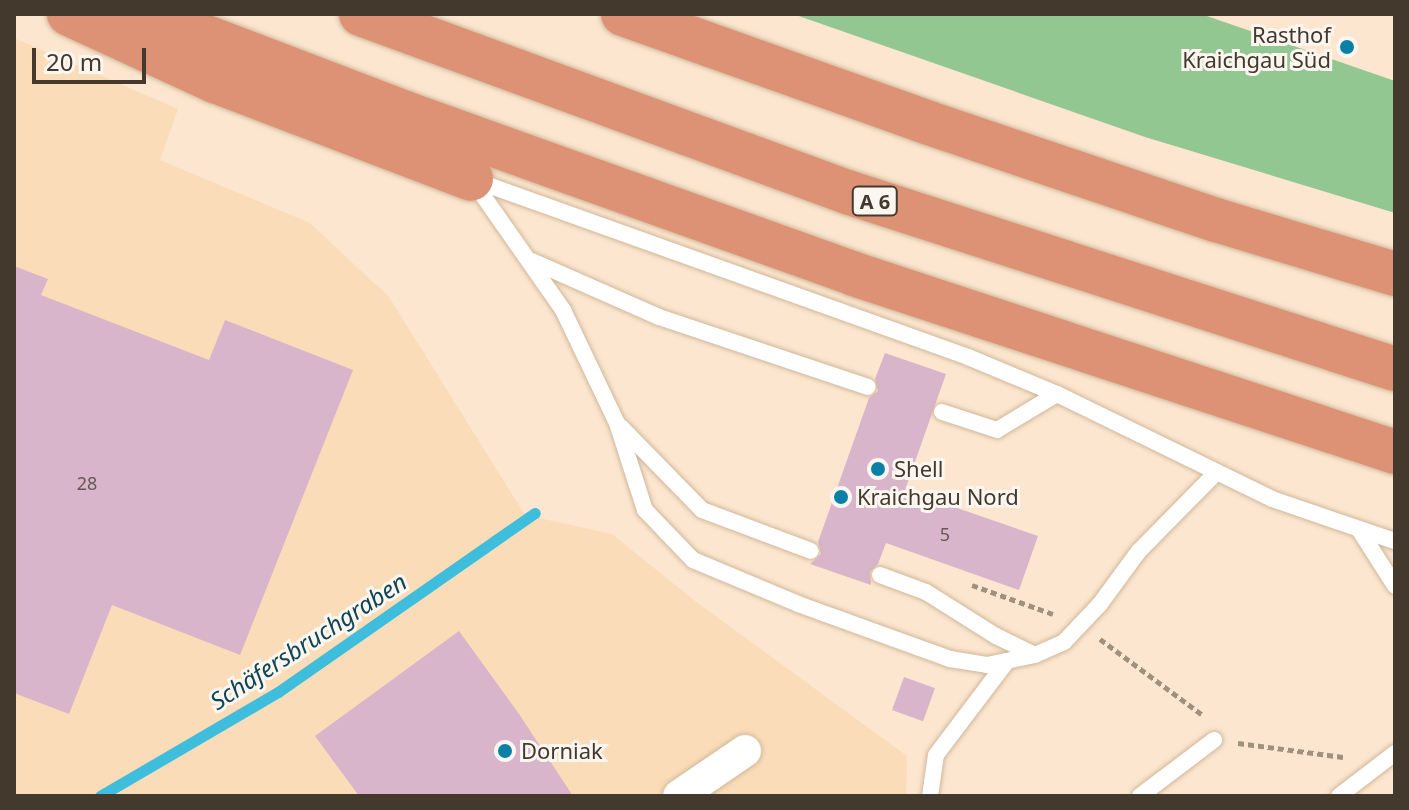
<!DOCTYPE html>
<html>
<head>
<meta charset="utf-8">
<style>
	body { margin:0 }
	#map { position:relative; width:1409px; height:810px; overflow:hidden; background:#fce6cf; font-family:"Noto Sans",sans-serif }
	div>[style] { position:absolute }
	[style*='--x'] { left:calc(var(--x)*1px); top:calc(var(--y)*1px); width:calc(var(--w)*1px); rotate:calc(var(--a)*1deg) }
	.built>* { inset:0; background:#fbdcb8 }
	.green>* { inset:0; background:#92c792 }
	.stream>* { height:11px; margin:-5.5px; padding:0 5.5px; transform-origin:5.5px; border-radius:5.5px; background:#3ebddd }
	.building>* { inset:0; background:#d8b5ca; transform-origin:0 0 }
	.path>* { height:5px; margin-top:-2.5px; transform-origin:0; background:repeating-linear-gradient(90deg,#a0907e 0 6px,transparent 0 10px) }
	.roads { filter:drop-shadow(0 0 2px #d0b79a) drop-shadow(0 0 2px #d0b79a) }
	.lane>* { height:16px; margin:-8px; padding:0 8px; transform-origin:8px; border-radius:8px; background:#fff }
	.street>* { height:32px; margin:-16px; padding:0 16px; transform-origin:16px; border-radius:16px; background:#fff }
	.highway>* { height:44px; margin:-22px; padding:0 22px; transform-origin:22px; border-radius:22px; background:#dd9276 }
	.dots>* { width:22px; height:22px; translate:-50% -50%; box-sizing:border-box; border:4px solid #fcf6f1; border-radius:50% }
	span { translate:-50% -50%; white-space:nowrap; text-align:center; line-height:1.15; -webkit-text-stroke:6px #fcf6f1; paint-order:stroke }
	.number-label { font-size:18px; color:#685854 }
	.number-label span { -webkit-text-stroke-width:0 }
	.shield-label span { padding:2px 6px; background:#fcf6f1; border:2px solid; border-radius:6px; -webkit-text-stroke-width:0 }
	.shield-label { font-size:20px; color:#43392d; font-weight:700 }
	.poi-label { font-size:22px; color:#43392d }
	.right { translate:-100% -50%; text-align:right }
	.left { translate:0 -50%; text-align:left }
	.water-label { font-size:24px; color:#114754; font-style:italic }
	.frame { position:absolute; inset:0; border:16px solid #43392d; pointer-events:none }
	.scale { position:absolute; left:32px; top:48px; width:114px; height:36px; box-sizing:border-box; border:4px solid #43392d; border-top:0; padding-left:10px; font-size:24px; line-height:28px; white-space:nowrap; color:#43392d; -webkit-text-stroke:6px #fcf6f1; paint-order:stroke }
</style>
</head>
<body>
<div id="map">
	<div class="built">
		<div style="clip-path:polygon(14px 38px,178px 109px,160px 160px,310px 223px,389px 297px,525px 515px,612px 534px,695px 601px,907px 756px,906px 796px,14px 796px)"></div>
	</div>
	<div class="green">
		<div style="clip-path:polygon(793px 14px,1201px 14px,1395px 81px,1395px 213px,1145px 137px)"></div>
	</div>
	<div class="stream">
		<div style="--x:100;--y:796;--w:206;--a:-30.3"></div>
		<div style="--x:278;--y:692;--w:313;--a:-34.9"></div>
	</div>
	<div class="building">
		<div style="clip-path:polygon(14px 266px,48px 279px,41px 295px,209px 360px,225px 320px,353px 370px,240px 655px,112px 605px,69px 714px,14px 693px)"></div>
		<div style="clip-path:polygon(885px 353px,946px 374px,905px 490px,1038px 536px,1019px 590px,886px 543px,878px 564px,870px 572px,871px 585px,810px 564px,821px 554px,818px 542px,869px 398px,878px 391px,875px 379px)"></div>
		<div style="clip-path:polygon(459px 631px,519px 714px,573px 796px,359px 796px,315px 736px)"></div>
		<div style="left:904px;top:677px;width:33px;height:35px;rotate:20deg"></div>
	</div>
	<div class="path">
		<div style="--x:972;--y:585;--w:86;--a:19.7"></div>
		<div style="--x:1100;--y:639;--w:129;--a:36.5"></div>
		<div style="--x:1238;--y:743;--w:106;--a:7.6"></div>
	</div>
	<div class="roads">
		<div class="lane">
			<div style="--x:472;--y:180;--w:159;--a:55"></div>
			<div style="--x:563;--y:310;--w:125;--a:64.5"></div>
			<div style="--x:617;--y:423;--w:91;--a:72.2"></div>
			<div style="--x:645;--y:510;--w:69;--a:46.2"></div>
			<div style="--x:693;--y:560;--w:114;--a:22.7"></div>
			<div style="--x:798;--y:604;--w:162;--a:19.9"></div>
			<div style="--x:950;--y:659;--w:37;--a:9"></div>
			<div style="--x:987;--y:665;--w:49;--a:-11.8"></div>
			<div style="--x:1035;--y:655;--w:32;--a:-24"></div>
			<div style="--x:1064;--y:642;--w:52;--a:-46.5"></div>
			<div style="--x:1100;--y:604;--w:66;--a:-53.7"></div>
			<div style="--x:1139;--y:551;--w:110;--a:-45.4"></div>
			<div style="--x:474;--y:180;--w:525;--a:19.71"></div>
			<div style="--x:968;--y:357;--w:96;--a:22.6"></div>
			<div style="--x:1057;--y:394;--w:239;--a:26"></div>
			<div style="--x:1272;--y:499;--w:130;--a:18.9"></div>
			<div style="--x:532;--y:261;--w:139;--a:23.8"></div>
			<div style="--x:659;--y:317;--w:220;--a:18.5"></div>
			<div style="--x:942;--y:412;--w:58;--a:18.1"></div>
			<div style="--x:997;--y:430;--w:70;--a:-31"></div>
			<div style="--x:621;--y:427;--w:116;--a:45.7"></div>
			<div style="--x:702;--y:510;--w:116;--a:20.6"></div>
			<div style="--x:1360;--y:531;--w:65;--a:57.5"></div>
			<div style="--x:880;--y:575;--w:49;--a:20.3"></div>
			<div style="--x:926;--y:592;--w:83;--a:32.2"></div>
			<div style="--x:996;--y:636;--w:43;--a:26"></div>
			<div style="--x:930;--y:796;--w:41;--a:-81.7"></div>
			<div style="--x:936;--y:755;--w:118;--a:-52.9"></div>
			<div style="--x:1140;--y:796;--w:93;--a:-37.1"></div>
			<div style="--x:1339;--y:796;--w:71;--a:-37.5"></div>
		</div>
		<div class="street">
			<div style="--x:679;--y:796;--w:80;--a:-34.3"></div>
		</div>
		<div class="highway">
			<div style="--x:69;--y:14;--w:161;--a:24.7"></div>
			<div style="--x:215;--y:81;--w:274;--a:20.9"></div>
			<div style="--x:146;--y:14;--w:277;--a:20.9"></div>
			<div style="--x:405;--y:113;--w:477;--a:19.7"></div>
			<div style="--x:854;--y:274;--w:570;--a:18.21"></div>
			<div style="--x:361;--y:14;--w:518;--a:20.12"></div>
			<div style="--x:847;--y:192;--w:576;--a:17.9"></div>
			<div style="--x:623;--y:14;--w:325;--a:19.6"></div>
			<div style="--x:929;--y:123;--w:303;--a:18.7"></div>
			<div style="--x:1216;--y:220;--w:187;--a:16.8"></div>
		</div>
	</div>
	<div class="dots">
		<div style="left:1347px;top:47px;background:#0b80a7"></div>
		<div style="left:878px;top:469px;background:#0b80a7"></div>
		<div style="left:841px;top:497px;background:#0b80a7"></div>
		<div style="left:505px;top:751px;background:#0b80a7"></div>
	</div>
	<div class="number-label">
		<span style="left:87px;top:483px">28</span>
		<span style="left:945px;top:534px">5</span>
	</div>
	<div class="shield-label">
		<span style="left:875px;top:201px">A 6</span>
	</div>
	<div class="poi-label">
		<span class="right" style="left:1331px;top:47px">Rasthof<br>Kraichgau Süd</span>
		<span class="left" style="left:894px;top:469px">Shell</span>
		<span class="left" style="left:857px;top:497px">Kraichgau Nord</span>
		<span class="left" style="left:521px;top:751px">Dorniak</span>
	</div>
	<div class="water-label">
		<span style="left:308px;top:641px;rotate:-33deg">Schäfersbruchgraben</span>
	</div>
	<div class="frame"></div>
	<div class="scale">20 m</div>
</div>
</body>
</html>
